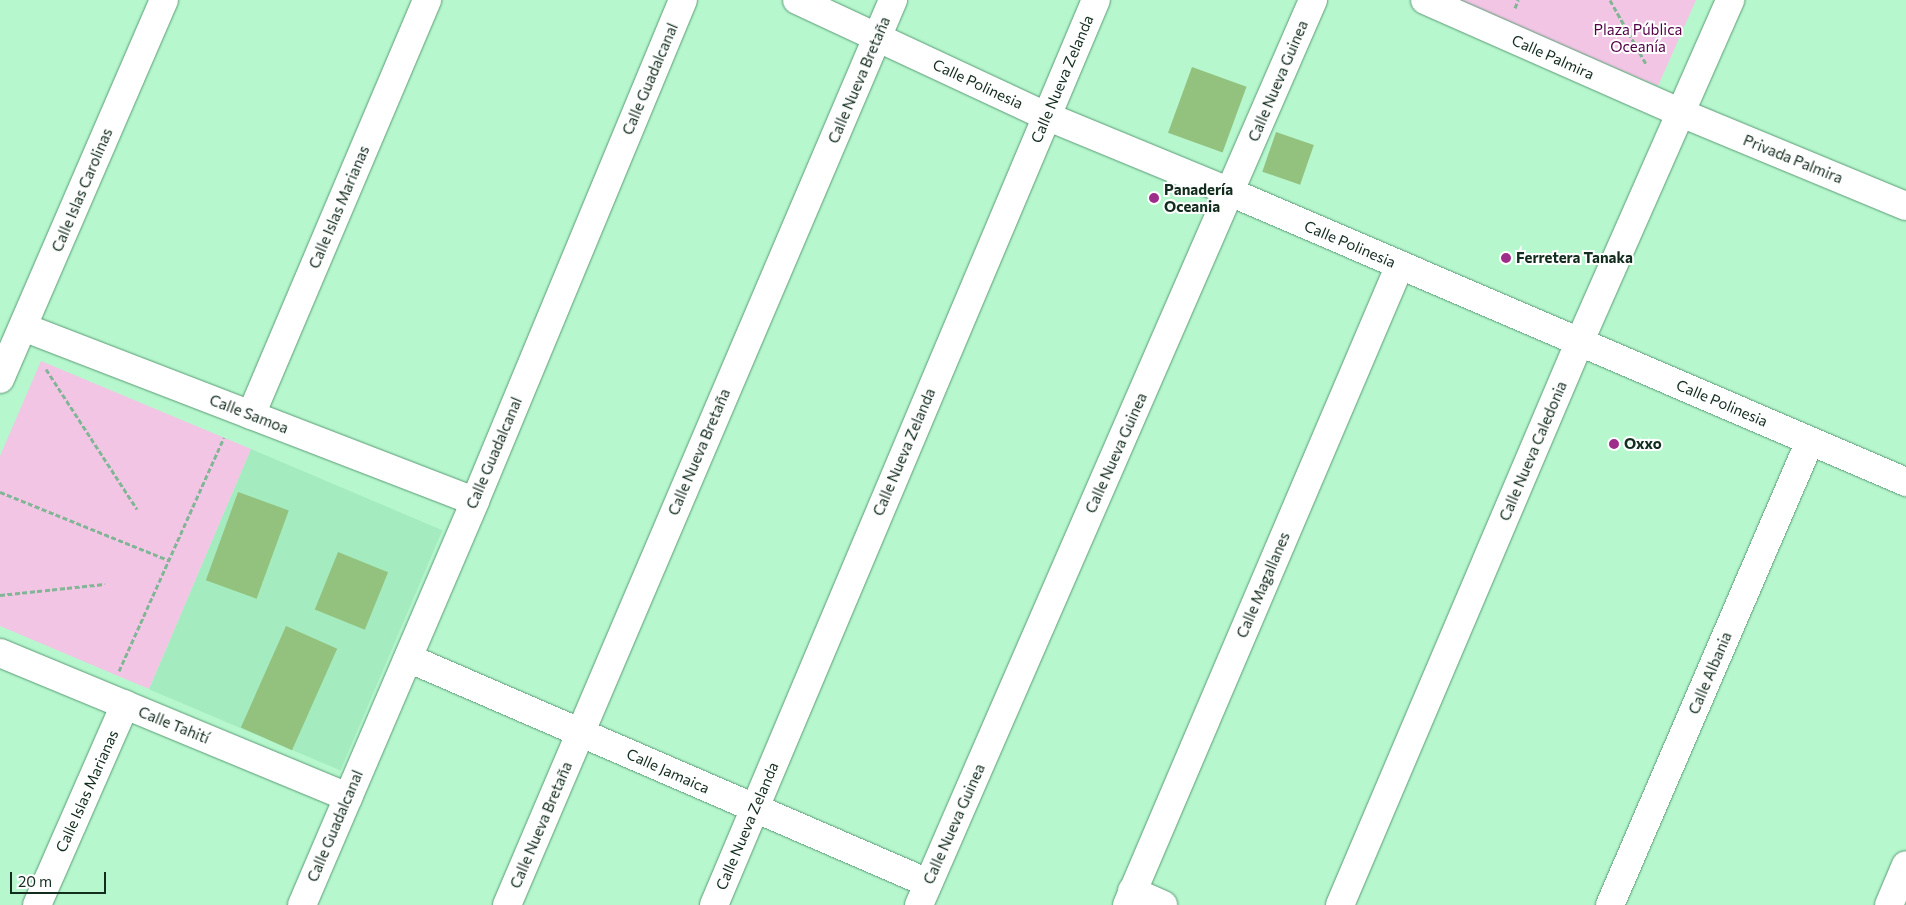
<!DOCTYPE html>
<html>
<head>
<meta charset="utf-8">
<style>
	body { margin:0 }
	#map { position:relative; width:1906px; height:905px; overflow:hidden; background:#b6f7ce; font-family:Commissioner,sans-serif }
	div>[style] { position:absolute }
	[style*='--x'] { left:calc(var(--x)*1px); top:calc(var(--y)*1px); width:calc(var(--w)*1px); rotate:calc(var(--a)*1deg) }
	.built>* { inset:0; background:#a4ecbf; transform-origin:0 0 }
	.green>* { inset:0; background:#f2c5e5 }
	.building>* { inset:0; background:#93c17e; transform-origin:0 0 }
	.path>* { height:3px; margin-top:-1.5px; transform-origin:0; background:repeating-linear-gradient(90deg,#81b595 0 5px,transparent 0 7.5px) }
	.roads { filter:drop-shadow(0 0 1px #5c9a75) drop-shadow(0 0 1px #5c9a75) }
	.minor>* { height:28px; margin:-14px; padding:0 14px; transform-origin:14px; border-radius:14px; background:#fff }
	.dots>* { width:14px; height:14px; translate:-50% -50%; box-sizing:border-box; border:2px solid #fff; border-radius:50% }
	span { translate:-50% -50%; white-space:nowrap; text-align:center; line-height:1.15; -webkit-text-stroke:4px #fff; paint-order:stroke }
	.park-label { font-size:15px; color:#530047 }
	.street-label { font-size:15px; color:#122c1d }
	.poi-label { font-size:15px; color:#122c1d; font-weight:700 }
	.left { translate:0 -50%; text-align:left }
	.scale { position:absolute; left:10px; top:872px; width:96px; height:22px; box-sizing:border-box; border:2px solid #122c1d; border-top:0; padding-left:6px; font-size:15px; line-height:18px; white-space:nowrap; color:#122c1d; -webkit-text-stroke:4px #fff; paint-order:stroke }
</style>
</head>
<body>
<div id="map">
	<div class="built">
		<div style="left:251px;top:449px;width:208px;height:261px;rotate:23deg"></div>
	</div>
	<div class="green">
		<div style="clip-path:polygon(1457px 0,1696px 0,1658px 86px)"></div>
		<div style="clip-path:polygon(41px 361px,251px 449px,149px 689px,0 626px,0 456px)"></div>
	</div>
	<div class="building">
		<div style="left:1192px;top:67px;width:58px;height:70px;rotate:20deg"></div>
		<div style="left:1276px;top:132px;width:40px;height:42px;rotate:19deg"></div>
		<div style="left:238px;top:492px;width:54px;height:94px;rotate:20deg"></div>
		<div style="left:338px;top:552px;width:54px;height:62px;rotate:22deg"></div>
		<div style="left:286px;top:626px;width:56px;height:111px;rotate:24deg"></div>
	</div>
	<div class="path">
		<div style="--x:1610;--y:0;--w:73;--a:60.6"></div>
		<div style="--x:1515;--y:8;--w:9;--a:-69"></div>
		<div style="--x:46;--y:369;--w:167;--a:57"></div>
		<div style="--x:0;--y:492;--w:181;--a:22"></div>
		<div style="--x:0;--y:595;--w:105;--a:-6"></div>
		<div style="--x:119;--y:671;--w:256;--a:-65.8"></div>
	</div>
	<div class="roads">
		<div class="minor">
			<div style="--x:797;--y:0;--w:275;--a:25"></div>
			<div style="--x:1046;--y:116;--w:199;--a:22.4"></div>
			<div style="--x:1230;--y:192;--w:736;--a:23.22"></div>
			<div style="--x:1425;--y:0;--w:280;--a:23.8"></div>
			<div style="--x:1681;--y:113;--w:243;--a:22.5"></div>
			<div style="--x:23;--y:327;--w:484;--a:21.1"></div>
			<div style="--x:0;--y:379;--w:413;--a:-66.6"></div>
			<div style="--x:251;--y:415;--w:451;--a:-67"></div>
			<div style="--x:0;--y:653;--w:377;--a:22.5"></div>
			<div style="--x:408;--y:658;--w:567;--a:23.4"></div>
			<div style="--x:1132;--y:891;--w:34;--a:24"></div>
			<div style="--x:37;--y:905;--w:219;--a:-66.3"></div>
			<div style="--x:302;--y:905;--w:439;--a:-66.8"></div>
			<div style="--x:475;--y:501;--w:542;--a:-67.45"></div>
			<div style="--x:507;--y:905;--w:984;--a:-66.9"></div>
			<div style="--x:714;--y:905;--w:982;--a:-67.12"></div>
			<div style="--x:919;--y:905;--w:987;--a:-66.47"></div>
			<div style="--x:1127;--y:905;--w:696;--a:-66.9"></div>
			<div style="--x:1340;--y:905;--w:611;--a:-66.96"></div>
			<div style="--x:1579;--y:343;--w:375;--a:-66.2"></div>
			<div style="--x:1610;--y:905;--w:505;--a:-66.68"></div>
			<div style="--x:1889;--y:905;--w:43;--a:-67"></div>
		</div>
	</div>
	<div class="dots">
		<div style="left:1154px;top:198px;background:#9e2d89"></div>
		<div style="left:1506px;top:258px;background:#9e2d89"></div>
		<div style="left:1614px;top:444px;background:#9e2d89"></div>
	</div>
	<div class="park-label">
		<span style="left:1638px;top:38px">Plaza Pública<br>Oceanía</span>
	</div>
	<div class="street-label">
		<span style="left:1553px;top:57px;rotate:24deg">Calle Palmira</span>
		<span style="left:650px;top:79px;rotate:-67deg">Calle Guadalcanal</span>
		<span style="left:1062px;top:79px;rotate:-67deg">Calle Nueva Zelanda</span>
		<span style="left:859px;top:80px;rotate:-67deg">Calle Nueva Bretaña</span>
		<span style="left:1278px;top:81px;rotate:-67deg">Calle Nueva Guinea</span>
		<span style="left:978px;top:84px;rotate:25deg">Calle Polinesia</span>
		<span style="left:1793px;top:159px;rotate:22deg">Privada Palmira</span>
		<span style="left:82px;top:190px;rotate:-67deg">Calle Islas Carolinas</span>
		<span style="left:339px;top:207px;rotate:-67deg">Calle Islas Marianas</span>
		<span style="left:1350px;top:244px;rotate:23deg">Calle Polinesia</span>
		<span style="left:1722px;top:403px;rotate:23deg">Calle Polinesia</span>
		<span style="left:249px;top:414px;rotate:21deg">Calle Samoa</span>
		<span style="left:1533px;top:451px;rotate:-67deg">Calle Nueva Caledonia</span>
		<span style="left:699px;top:452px;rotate:-67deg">Calle Nueva Bretaña</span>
		<span style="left:904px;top:452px;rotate:-67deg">Calle Nueva Zelanda</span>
		<span style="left:494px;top:453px;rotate:-67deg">Calle Guadalcanal</span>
		<span style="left:1116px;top:453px;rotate:-66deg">Calle Nueva Guinea</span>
		<span style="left:1263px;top:585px;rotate:-67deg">Calle Magallanes</span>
		<span style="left:1710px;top:673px;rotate:-67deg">Calle Albania</span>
		<span style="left:174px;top:725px;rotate:22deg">Calle Tahití</span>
		<span style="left:668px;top:771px;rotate:24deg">Calle Jamaica</span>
		<span style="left:87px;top:791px;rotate:-66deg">Calle Islas Marianas</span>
		<span style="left:954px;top:824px;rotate:-66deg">Calle Nueva Guinea</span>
		<span style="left:541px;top:825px;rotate:-67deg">Calle Nueva Bretaña</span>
		<span style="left:335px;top:826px;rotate:-67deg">Calle Guadalcanal</span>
		<span style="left:747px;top:826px;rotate:-67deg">Calle Nueva Zelanda</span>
	</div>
	<div class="poi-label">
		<span class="left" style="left:1164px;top:198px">Panadería<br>Oceania</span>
		<span class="left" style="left:1516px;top:258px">Ferretera Tanaka</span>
		<span class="left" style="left:1624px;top:444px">Oxxo</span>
	</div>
	<div class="scale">20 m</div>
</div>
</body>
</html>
